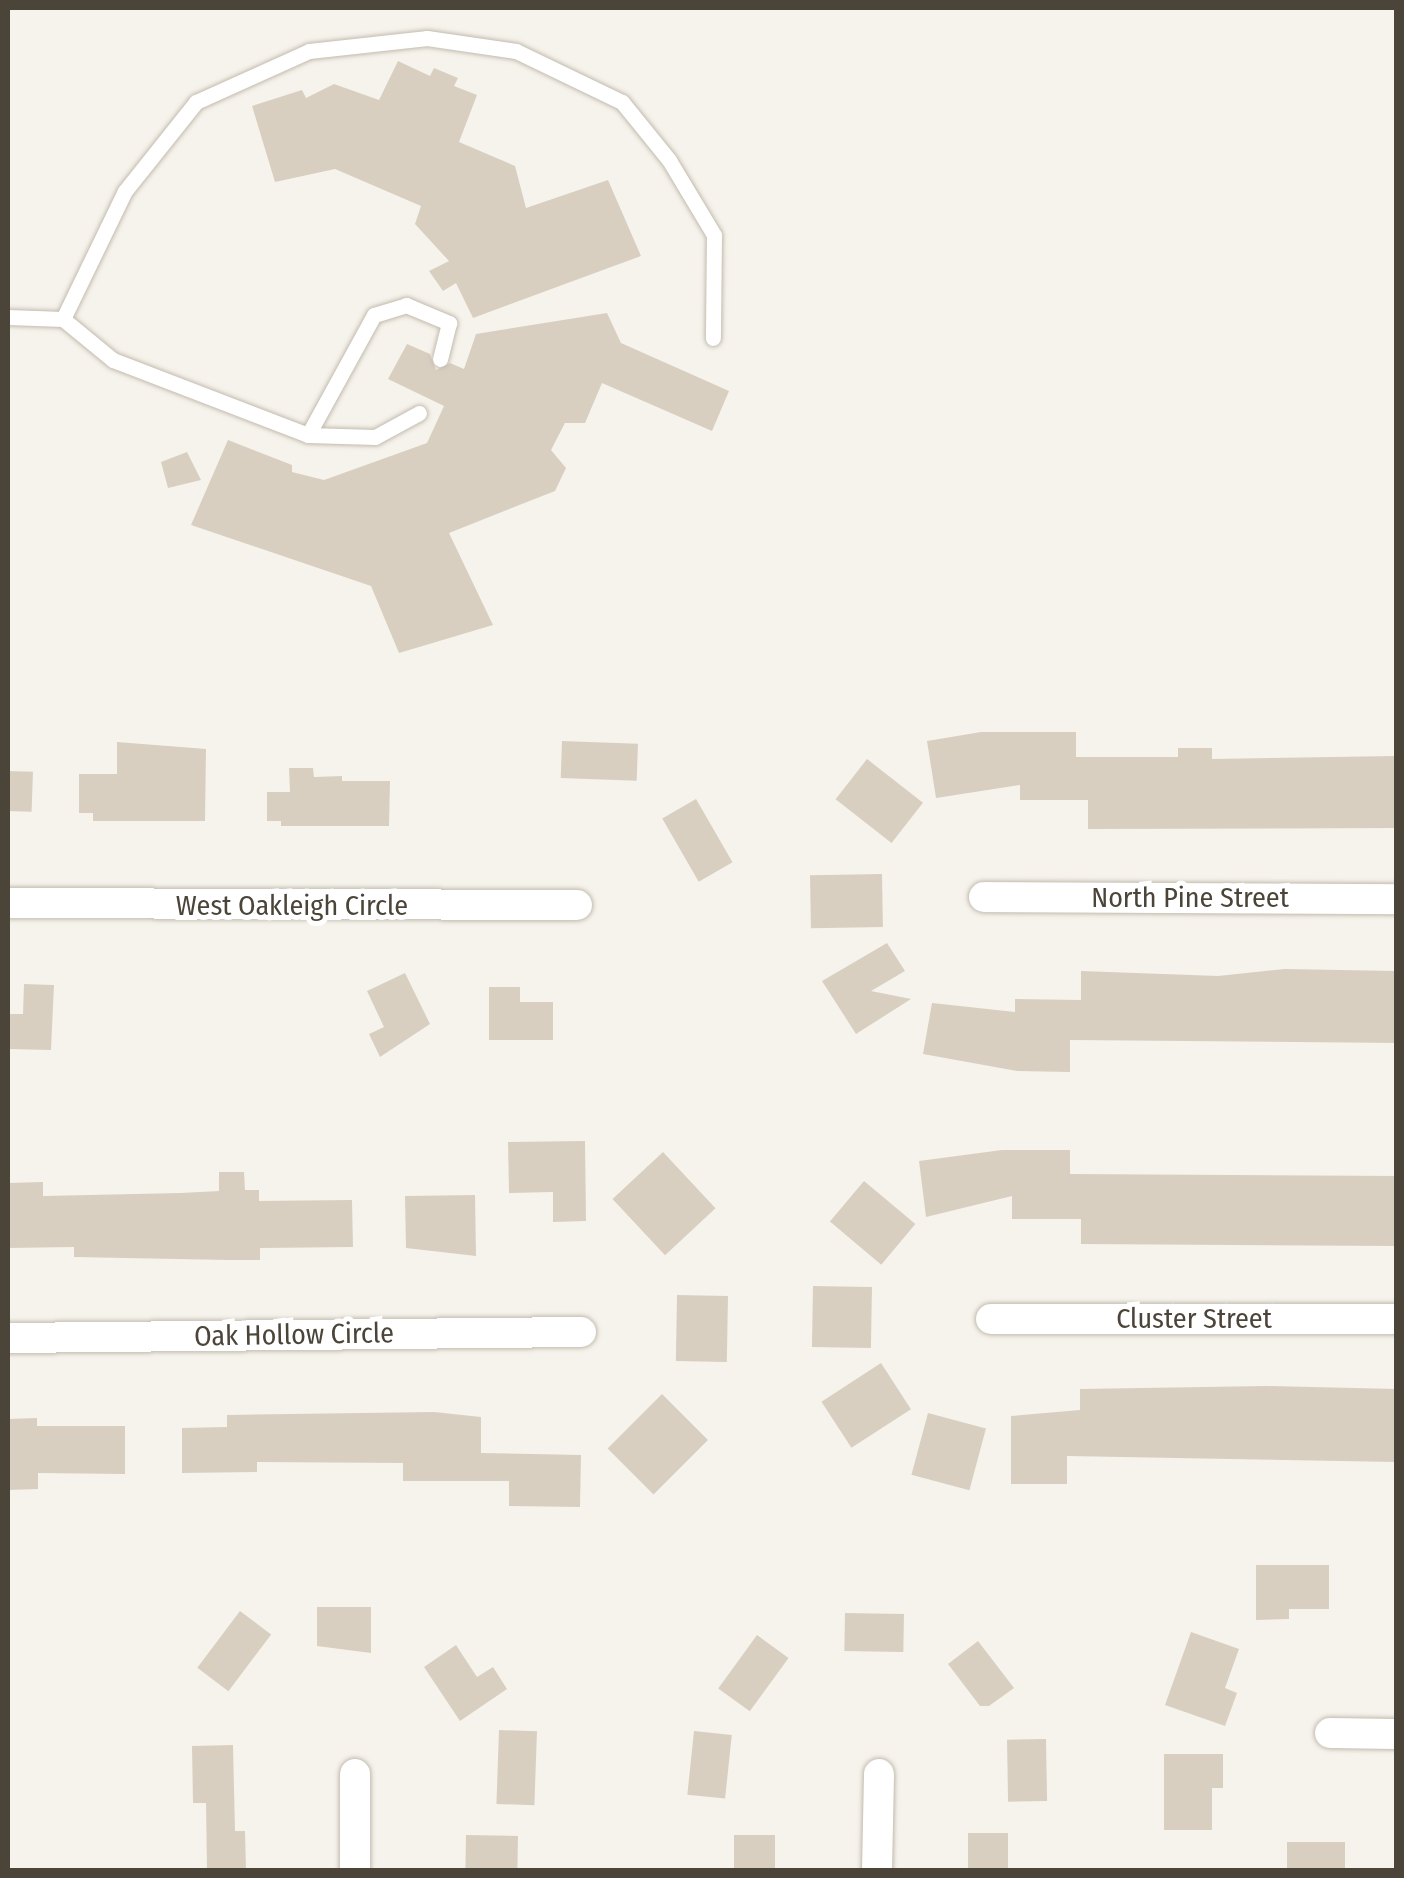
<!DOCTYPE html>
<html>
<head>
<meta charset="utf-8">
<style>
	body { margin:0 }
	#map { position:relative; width:1404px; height:1878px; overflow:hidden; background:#f6f3ec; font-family:"Fira Sans Condensed",sans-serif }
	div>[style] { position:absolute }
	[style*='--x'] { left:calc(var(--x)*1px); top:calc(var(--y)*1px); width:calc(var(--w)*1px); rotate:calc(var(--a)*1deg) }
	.building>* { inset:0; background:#d8cfc1; transform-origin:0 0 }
	.roads { filter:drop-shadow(0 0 2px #c2bbae) drop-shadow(0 0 2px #c2bbae) }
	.service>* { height:15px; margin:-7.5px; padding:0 7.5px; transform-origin:7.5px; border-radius:7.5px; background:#fff }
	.minor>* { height:30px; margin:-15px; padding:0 15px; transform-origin:15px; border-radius:15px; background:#fff }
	span { translate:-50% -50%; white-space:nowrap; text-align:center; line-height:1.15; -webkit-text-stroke:10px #fff; paint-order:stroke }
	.street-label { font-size:28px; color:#4b4439 }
	.frame { position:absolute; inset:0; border:10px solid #4b4439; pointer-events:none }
</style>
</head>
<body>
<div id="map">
	<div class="building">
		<div style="clip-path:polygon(398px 61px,430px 76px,434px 68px,458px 78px,454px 86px,477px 95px,459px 142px,515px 166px,526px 208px,608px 180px,641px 256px,473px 318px,456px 283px,443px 291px,429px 271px,449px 261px,415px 224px,421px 206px,335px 169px,275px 182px,252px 106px,302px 90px,306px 98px,334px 84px,379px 100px)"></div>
		<div style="clip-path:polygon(607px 313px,621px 343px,729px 391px,712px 431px,602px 383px,585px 423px,565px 423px,551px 450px,566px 468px,555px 491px,449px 533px,493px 625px,399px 653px,371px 586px,191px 525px,228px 440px,292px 465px,292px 472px,324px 480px,427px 443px,444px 406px,388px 379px,407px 344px,430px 354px,436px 370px,450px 363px,464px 369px,476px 334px)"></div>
		<div style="clip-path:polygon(187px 452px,201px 480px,168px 488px,161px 462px)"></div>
		<div style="clip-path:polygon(981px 732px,1076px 732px,1076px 757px,1178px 757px,1178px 748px,1212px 748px,1212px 759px,1396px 756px,1396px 828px,1088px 829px,1088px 800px,1020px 800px,1020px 785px,936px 798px,927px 741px)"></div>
		<div style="left:562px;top:741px;width:76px;height:37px;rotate:2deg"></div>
		<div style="clip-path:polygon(117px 742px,206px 749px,205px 821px,93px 821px,93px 813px,79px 813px,79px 774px,117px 774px)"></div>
		<div style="left:867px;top:759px;width:71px;height:51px;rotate:38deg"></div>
		<div style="clip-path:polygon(289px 768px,313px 768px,314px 777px,342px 776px,342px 781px,390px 781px,389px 826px,281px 826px,281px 821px,267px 821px,267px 792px,290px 792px)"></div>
		<div style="left:8px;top:771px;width:25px;height:40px;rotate:2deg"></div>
		<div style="left:696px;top:799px;width:73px;height:39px;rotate:60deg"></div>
		<div style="left:882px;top:874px;width:53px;height:72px;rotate:89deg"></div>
		<div style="clip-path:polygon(887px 943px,905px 971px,871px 991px,911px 999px,856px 1034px,822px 981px)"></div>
		<div style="clip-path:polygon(1285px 969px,1396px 971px,1396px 1043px,1070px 1040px,1070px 1072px,1017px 1071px,923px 1054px,932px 1003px,1015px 1012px,1015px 999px,1081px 1000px,1081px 971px,1218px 976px)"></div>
		<div style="clip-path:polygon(405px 973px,430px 1024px,380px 1057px,369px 1034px,384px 1027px,367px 991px)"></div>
		<div style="clip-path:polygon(24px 984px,54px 985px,51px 1050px,8px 1049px,8px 1014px,23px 1014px)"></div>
		<div style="clip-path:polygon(489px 987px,520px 987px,520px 1002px,553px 1002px,553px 1040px,489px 1040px)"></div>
		<div style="clip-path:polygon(585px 1141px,586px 1221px,553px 1222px,553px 1192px,509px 1193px,508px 1142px)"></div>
		<div style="clip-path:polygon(1002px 1150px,1070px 1150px,1070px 1174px,1396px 1176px,1396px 1246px,1081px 1244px,1081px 1219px,1012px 1219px,1012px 1196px,926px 1217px,919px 1161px)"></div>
		<div style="left:663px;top:1152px;width:77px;height:69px;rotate:47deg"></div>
		<div style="clip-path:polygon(219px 1172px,244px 1172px,245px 1190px,259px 1190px,259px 1201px,352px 1200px,353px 1247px,260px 1248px,260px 1260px,229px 1260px,74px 1257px,74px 1247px,8px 1248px,8px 1183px,43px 1182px,43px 1196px,181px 1193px,219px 1191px)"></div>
		<div style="left:864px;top:1181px;width:67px;height:53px;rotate:40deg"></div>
		<div style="clip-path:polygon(475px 1195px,476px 1256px,406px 1248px,405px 1196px)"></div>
		<div style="left:813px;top:1286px;width:59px;height:61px;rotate:1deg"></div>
		<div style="left:677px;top:1295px;width:51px;height:66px;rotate:1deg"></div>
		<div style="left:881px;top:1363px;width:55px;height:71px;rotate:57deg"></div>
		<div style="clip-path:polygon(1266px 1386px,1396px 1389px,1396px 1462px,1067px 1456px,1067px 1484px,1011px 1484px,1011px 1416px,1080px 1410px,1080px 1389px)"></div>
		<div style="left:662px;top:1394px;width:65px;height:77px;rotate:45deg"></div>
		<div style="clip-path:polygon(434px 1412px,481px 1417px,481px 1453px,581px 1455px,580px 1507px,509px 1506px,509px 1481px,403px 1481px,403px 1463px,257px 1462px,257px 1472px,182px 1473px,182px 1428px,227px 1427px,227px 1415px)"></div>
		<div style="left:928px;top:1413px;width:60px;height:64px;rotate:15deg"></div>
		<div style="clip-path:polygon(37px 1418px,37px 1426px,125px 1426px,125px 1474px,38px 1473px,38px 1489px,8px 1490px,8px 1419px)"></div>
		<div style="clip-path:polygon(1256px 1565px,1329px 1565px,1329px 1609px,1289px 1609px,1289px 1619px,1256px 1620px)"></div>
		<div style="clip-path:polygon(317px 1607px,371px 1607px,371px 1653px,317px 1646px)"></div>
		<div style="left:240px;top:1611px;width:39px;height:71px;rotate:37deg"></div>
		<div style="left:845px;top:1613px;width:59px;height:38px;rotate:1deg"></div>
		<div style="clip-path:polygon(1191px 1632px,1239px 1649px,1225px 1688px,1237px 1693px,1225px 1726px,1165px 1705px)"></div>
		<div style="left:757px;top:1635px;width:39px;height:66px;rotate:36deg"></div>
		<div style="clip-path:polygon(978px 1641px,1014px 1688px,989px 1706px,980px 1706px,948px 1664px)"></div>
		<div style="clip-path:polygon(456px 1645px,477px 1677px,493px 1667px,507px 1689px,460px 1721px,424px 1667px)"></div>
		<div style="left:499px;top:1730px;width:38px;height:74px;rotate:2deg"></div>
		<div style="left:694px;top:1731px;width:38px;height:64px;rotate:6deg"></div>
		<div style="left:1046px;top:1739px;width:62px;height:39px;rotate:89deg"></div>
		<div style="clip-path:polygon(233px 1745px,235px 1831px,245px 1831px,246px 1870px,207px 1870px,206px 1803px,193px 1803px,192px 1746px)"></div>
		<div style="clip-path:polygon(1164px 1754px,1223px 1754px,1223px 1788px,1212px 1788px,1212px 1830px,1164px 1830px)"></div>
		<div style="left:1008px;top:1833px;width:37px;height:40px;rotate:90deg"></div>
		<div style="left:466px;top:1835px;width:52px;height:35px;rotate:1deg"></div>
		<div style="left:734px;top:1835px;width:41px;height:35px"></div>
		<div style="left:1287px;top:1842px;width:58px;height:28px"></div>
	</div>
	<div class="roads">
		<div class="service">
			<div style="--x:8;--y:317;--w:55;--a:2.1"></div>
			<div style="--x:63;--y:319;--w:142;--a:-64.2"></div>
			<div style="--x:125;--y:191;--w:114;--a:-51.4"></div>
			<div style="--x:196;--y:102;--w:124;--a:-24.3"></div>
			<div style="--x:309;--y:51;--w:119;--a:-6.3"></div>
			<div style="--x:427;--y:38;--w:90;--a:8.3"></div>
			<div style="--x:516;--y:51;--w:118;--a:25.7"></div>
			<div style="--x:622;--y:102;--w:75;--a:51"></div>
			<div style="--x:669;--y:160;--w:87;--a:59"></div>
			<div style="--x:714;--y:235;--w:103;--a:90.6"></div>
			<div style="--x:63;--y:319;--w:65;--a:39.4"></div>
			<div style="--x:113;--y:360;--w:209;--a:21"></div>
			<div style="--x:308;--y:435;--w:67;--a:1.7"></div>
			<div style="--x:375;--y:437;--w:50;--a:-28.6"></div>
			<div style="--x:308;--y:435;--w:137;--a:-61.2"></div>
			<div style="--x:374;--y:315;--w:34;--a:-17"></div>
			<div style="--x:406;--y:305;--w:47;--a:22.7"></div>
			<div style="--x:449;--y:323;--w:37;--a:104"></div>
		</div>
		<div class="minor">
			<div style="--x:984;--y:897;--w:412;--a:0.3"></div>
			<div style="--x:8;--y:903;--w:569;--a:0.2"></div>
			<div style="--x:991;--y:1319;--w:405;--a:0"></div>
			<div style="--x:8;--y:1338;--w:573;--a:-0.6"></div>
			<div style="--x:1330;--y:1733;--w:66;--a:0.9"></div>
			<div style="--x:355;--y:1774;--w:96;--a:90"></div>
			<div style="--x:877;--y:1870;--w:96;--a:-88.8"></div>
		</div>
	</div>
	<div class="street-label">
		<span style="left:1190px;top:898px">North Pine Street</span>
		<span style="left:292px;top:906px">West Oakleigh Circle</span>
		<span style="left:1194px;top:1319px">Cluster Street</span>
		<span style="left:294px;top:1335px;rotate:-1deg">Oak Hollow Circle</span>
	</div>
	<div class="frame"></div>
</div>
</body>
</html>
